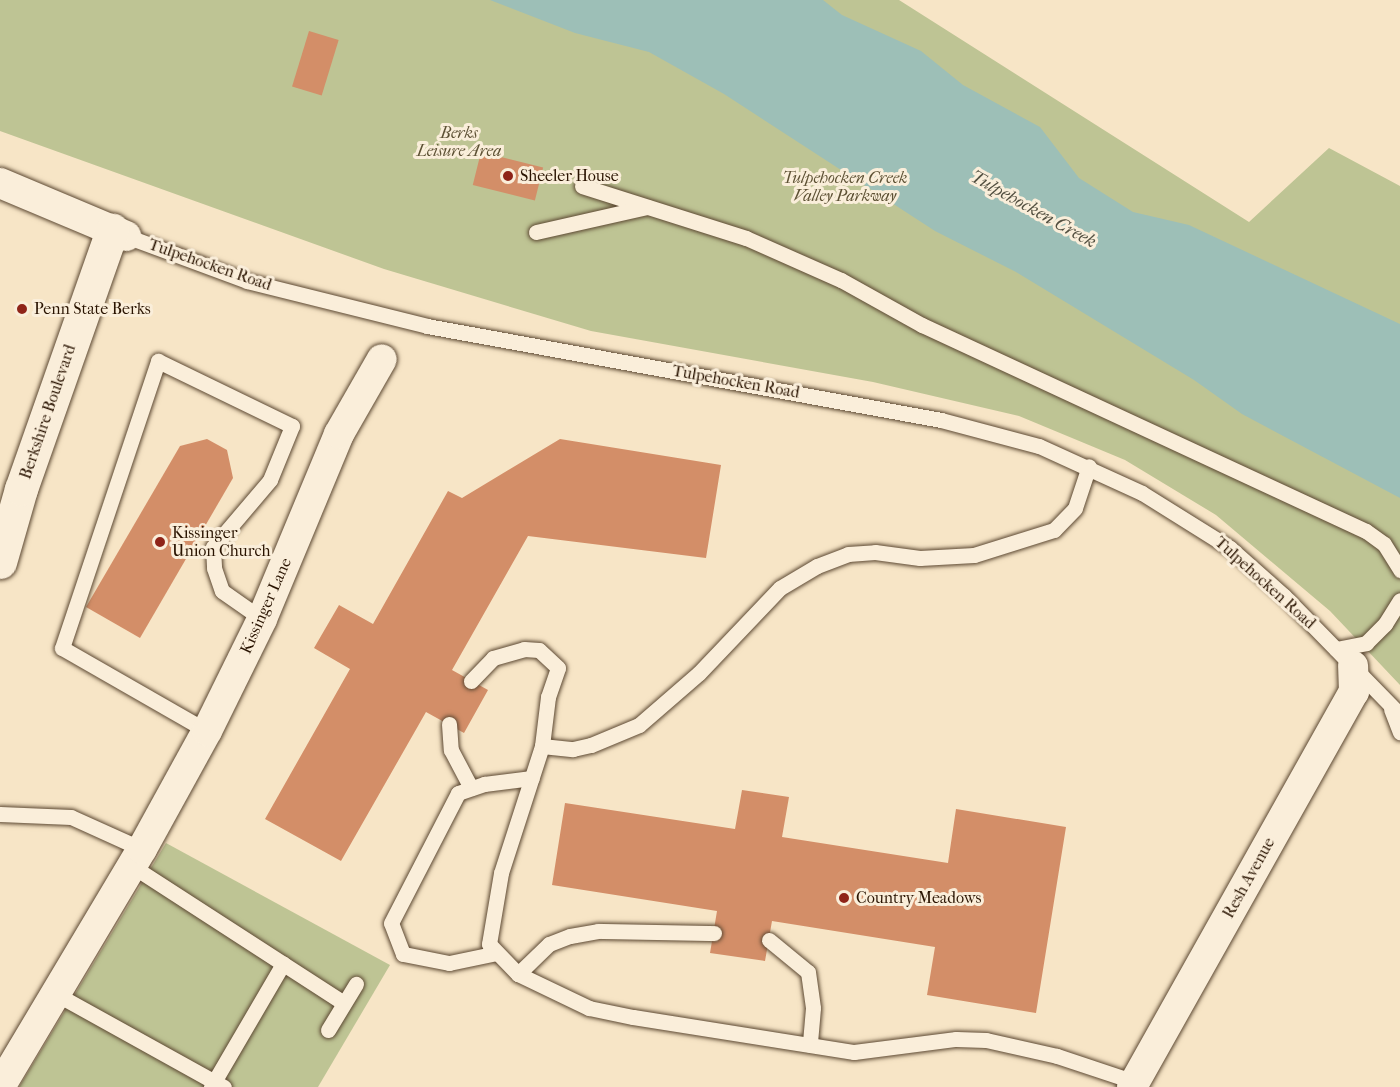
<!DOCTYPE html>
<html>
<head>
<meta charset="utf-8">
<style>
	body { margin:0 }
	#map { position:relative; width:1400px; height:1087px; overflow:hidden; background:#f7e5c6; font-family:"IM FELL French Canon",serif }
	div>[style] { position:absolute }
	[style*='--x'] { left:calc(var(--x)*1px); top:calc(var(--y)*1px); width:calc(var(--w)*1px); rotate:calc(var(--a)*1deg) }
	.green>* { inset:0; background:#bec494 }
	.water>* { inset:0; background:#9dbfb7 }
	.building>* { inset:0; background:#d38e68; transform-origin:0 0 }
	.roads { filter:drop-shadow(0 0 2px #5c4832) drop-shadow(0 0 2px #5c4832) }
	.service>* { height:15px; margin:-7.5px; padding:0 7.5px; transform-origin:7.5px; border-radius:7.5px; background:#faeeda }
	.minor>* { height:30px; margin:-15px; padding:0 15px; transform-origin:15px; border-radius:15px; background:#faeeda }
	.tertiary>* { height:33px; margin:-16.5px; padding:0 16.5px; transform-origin:16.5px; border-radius:16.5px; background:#faeeda }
	.dots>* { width:16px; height:16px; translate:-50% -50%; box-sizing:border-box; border:3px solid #faeeda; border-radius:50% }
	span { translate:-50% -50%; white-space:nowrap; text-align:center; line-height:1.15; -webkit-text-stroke:6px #faeeda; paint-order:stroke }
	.park-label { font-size:16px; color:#5d5134; font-style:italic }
	.poi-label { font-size:16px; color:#291300 }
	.left { translate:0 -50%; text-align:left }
	.street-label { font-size:16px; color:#291300 }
	.water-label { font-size:18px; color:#524f40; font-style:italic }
</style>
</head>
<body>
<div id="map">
	<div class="green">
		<div style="clip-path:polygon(0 0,899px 0,1249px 222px,1329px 148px,1400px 186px,1400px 685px,1330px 611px,1216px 515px,1125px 460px,1019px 416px,873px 382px,591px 331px,384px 269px,0 131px)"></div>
		<div style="clip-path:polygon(166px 843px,390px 965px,318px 1087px,19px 1087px)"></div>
	</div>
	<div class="water">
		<div style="clip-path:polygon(490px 0,823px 0,842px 15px,921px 51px,963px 85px,1040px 127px,1079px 178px,1133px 212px,1189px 225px,1400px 324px,1400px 498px,1242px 414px,1194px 380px,1016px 272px,935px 231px,724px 94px,649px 52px,575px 33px)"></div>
	</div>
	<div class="building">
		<div style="left:309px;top:31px;width:31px;height:58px;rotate:17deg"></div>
		<div style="left:481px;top:152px;width:64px;height:34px;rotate:14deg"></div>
		<div style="clip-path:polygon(207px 439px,227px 450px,233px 478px,140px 638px,86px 607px,180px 446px)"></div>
		<div style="clip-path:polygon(560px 439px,721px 465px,706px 558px,528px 536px,452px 670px,488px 690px,464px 733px,426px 712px,341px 861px,265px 819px,350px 669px,314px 648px,339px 605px,373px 624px,448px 491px,462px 498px)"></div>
		<div style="clip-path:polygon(742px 790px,789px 797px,782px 837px,948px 863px,956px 809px,1066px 827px,1036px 1013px,927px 995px,935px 947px,772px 921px,765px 961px,710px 953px,717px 911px,552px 885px,565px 803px,735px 829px)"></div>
	</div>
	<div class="roads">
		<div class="service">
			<div style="--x:582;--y:186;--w:172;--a:17.6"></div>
			<div style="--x:746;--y:238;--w:104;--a:23.9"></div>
			<div style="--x:841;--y:280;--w:93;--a:29.1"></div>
			<div style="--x:922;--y:325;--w:489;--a:24.9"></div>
			<div style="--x:1366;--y:531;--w:22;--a:36"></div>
			<div style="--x:1384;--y:544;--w:31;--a:58"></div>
			<div style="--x:536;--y:232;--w:114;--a:-12.7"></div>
			<div style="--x:126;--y:236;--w:129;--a:20.4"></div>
			<div style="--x:247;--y:281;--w:186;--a:14"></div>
			<div style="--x:427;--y:326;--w:523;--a:10.36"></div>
			<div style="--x:941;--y:420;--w:101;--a:14.9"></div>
			<div style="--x:1039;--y:446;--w:113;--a:24.5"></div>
			<div style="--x:1142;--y:493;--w:104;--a:32"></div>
			<div style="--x:1230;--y:548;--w:72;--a:41.6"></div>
			<div style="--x:1284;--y:596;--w:166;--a:45.7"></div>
			<div style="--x:1336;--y:649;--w:31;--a:-11"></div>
			<div style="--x:1366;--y:643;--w:27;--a:-45"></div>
			<div style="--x:1385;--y:624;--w:28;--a:-58"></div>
			<div style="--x:471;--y:681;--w:32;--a:-46"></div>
			<div style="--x:493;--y:658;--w:32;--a:-16"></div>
			<div style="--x:524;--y:649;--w:15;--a:4"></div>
			<div style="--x:539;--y:650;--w:26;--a:43"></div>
			<div style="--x:558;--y:668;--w:31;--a:109"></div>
			<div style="--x:548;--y:697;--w:49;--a:97"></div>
			<div style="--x:542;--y:746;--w:133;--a:107.9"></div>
			<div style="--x:501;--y:873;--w:72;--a:99.6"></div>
			<div style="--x:489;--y:944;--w:42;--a:46"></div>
			<div style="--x:518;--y:974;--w:79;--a:25.6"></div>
			<div style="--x:589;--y:1008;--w:45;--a:11.6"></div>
			<div style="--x:633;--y:1017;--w:224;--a:9"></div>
			<div style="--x:854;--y:1052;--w:103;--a:-7.3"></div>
			<div style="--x:956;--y:1039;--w:30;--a:2"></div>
			<div style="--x:986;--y:1040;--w:73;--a:12.7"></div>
			<div style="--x:1057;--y:1056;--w:82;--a:18.4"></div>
			<div style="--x:1391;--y:709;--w:25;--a:69"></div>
			<div style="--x:449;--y:724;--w:26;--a:86"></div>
			<div style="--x:451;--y:750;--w:43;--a:62.2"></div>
			<div style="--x:207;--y:731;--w:167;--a:-150.2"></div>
			<div style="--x:62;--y:648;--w:303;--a:-71.5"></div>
			<div style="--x:158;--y:361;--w:149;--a:25.9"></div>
			<div style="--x:292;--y:426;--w:58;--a:112.2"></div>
			<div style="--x:270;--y:480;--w:88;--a:130.4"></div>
			<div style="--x:213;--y:547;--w:21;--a:87"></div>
			<div style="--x:214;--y:568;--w:24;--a:71"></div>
			<div style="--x:222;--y:591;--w:49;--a:35"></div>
			<div style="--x:542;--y:746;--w:31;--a:6"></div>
			<div style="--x:573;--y:749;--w:18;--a:-13"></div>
			<div style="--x:591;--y:745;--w:52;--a:-22.6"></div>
			<div style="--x:639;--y:725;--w:79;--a:-40.9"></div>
			<div style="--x:699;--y:673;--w:117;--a:-46.4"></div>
			<div style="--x:780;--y:588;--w:43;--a:-30.7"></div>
			<div style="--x:817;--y:566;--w:33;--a:-21"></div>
			<div style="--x:848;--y:554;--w:27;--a:-4"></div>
			<div style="--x:875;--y:552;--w:45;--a:7.6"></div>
			<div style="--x:920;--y:558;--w:54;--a:-3.2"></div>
			<div style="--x:974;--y:555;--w:84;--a:-17.4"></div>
			<div style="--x:1054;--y:530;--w:30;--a:-46"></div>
			<div style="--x:1075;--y:508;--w:44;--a:-71.6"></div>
			<div style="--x:0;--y:814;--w:71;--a:2.4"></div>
			<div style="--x:71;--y:817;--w:78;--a:24.3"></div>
			<div style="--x:132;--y:866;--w:252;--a:32.9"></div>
			<div style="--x:769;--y:940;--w:50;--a:39.4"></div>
			<div style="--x:808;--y:972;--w:36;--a:82"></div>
			<div style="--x:813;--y:1008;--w:37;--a:95"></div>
			<div style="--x:497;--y:953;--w:49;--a:168.2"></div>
			<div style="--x:449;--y:963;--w:47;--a:-168.9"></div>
			<div style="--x:403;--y:954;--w:33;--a:-111"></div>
			<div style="--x:391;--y:923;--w:146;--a:-62.7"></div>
			<div style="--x:458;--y:793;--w:28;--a:-19"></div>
			<div style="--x:484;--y:784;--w:48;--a:-7.1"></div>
			<div style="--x:518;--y:974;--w:43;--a:-44.1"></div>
			<div style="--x:549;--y:944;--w:22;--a:-21"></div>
			<div style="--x:570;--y:936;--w:28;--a:-10"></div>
			<div style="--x:598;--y:931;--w:116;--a:1"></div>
			<div style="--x:56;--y:994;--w:192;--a:29"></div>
			<div style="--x:328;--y:1030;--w:54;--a:-58.7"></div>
			<div style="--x:211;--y:1087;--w:143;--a:-59.7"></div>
		</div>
		<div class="minor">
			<div style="--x:0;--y:183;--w:137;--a:22.8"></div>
			<div style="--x:0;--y:1087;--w:277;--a:-59.2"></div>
			<div style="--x:142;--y:849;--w:135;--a:-61.2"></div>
			<div style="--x:207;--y:731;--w:125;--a:-63.8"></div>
			<div style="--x:262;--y:619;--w:200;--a:-67.4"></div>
			<div style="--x:339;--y:434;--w:86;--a:-60.2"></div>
			<div style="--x:1132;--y:1087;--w:453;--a:-60.7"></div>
			<div style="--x:1354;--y:692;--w:26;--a:-92"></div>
		</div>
		<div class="tertiary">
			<div style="--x:0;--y:562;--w:76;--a:-74"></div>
			<div style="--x:21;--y:489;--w:275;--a:-70.6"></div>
		</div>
	</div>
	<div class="dots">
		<div style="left:508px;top:176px;background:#8f2418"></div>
		<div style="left:22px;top:309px;background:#8f2418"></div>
		<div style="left:160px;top:542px;background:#8f2418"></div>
		<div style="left:844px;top:898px;background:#8f2418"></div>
	</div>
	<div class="park-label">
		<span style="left:459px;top:142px">Berks<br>Leisure Area</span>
		<span style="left:845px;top:187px">Tulpehocken Creek<br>Valley Parkway</span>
	</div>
	<div class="poi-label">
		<span class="left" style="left:520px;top:176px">Sheeler House</span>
		<span class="left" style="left:34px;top:309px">Penn State Berks</span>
		<span class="left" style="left:172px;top:542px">Kissinger<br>Union Church</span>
		<span class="left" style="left:856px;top:898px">Country Meadows</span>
	</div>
	<div class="street-label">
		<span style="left:210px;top:265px;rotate:19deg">Tulpehocken Road</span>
		<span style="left:736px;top:382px;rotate:10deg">Tulpehocken Road</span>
		<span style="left:48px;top:412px;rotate:-71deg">Berkshire Boulevard</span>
		<span style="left:1265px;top:583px;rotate:42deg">Tulpehocken Road</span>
		<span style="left:266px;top:606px;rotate:-66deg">Kissinger Lane</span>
		<span style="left:1249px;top:878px;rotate:-61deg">Resh Avenue</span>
	</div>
	<div class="water-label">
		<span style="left:1033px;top:210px;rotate:29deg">Tulpehocken Creek</span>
	</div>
</div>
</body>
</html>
